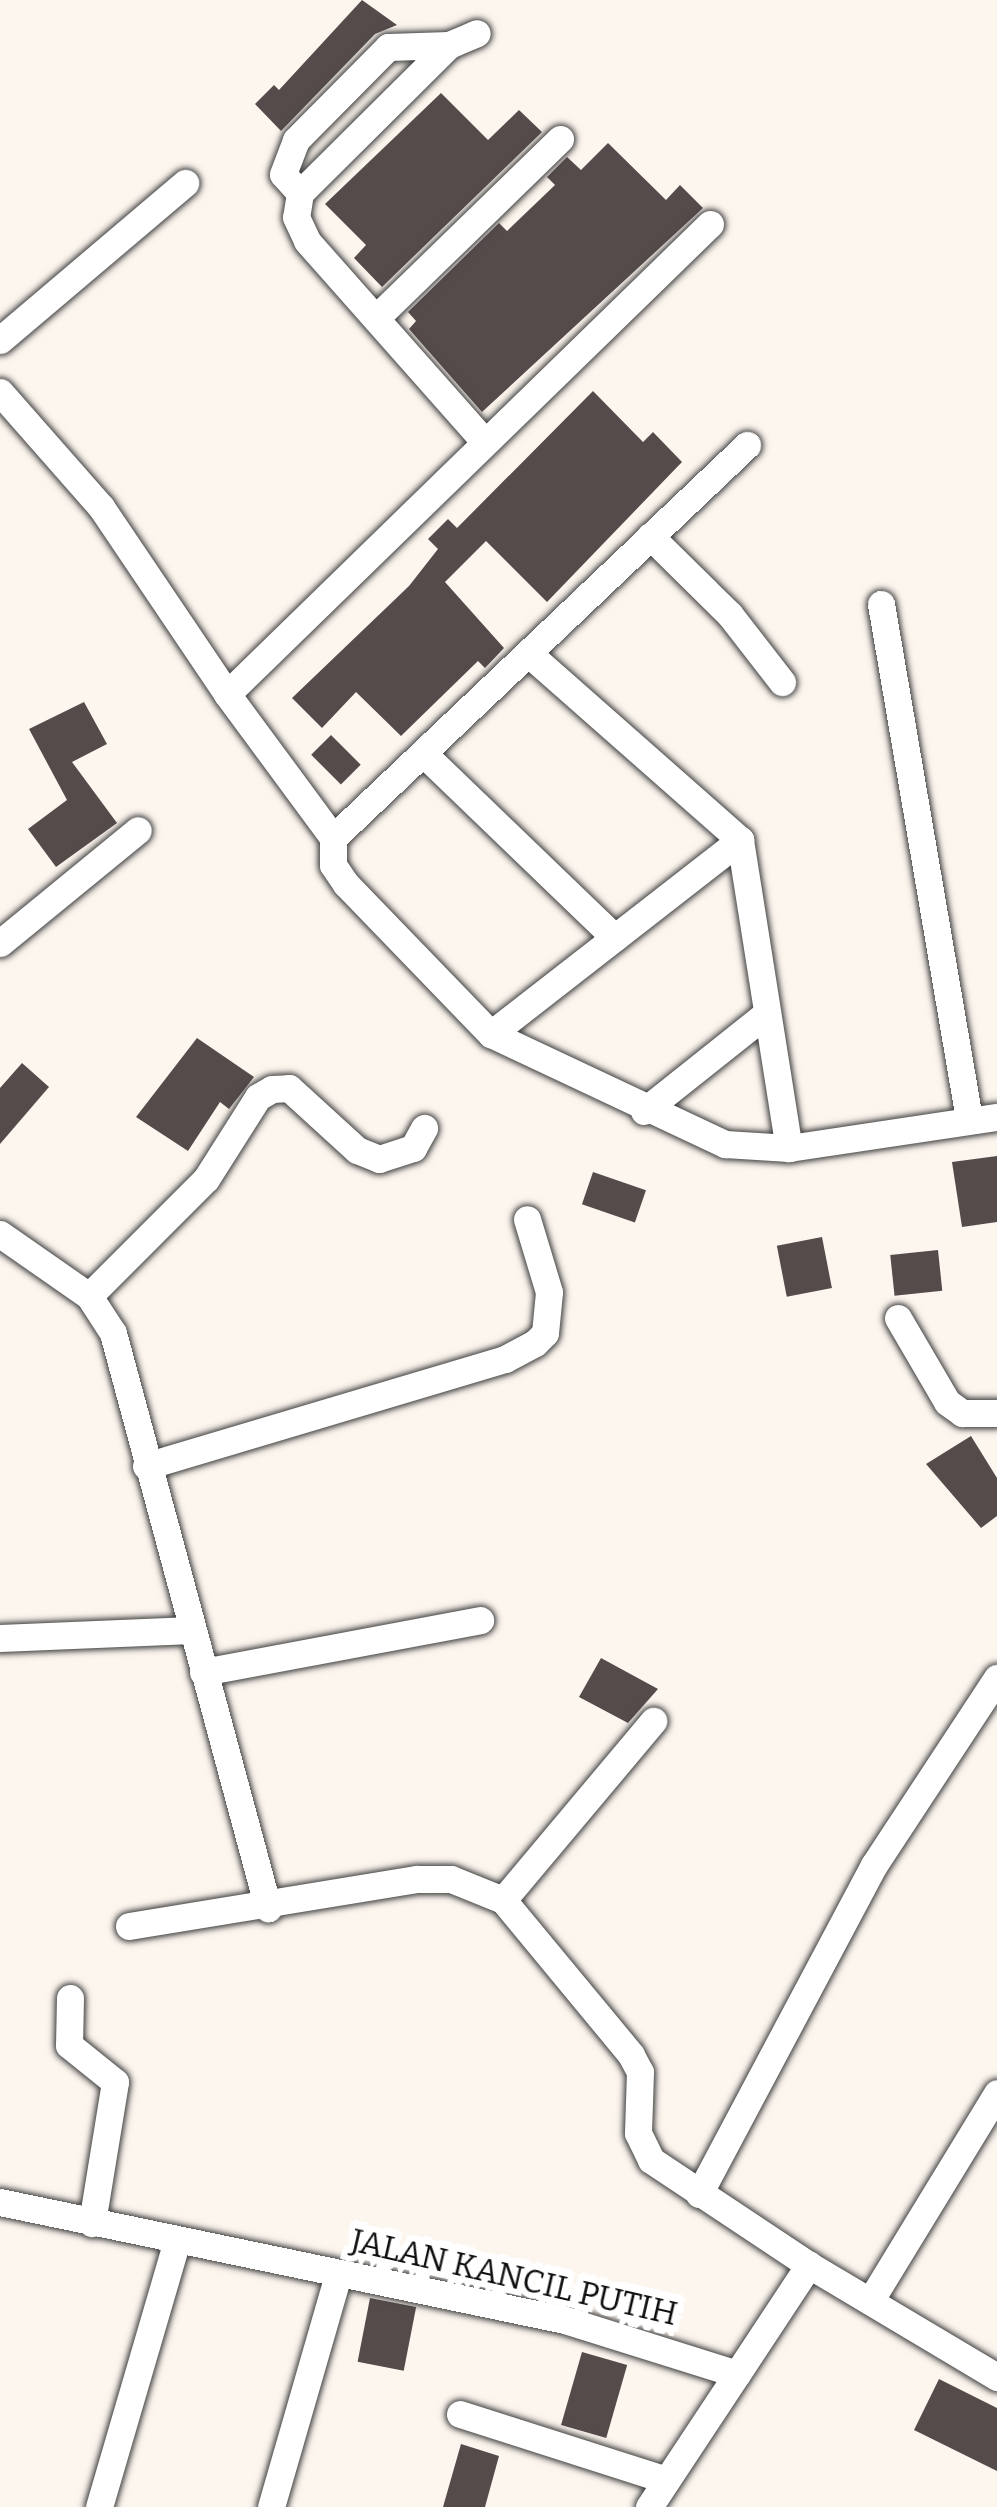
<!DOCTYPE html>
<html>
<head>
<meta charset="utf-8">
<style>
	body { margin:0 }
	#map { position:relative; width:997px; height:2507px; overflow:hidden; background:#fdf6ef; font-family:Bitter,serif }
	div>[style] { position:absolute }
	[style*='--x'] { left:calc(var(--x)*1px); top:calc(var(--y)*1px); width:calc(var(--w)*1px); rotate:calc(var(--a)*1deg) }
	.building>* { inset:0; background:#554b4b; transform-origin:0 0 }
	.roads { filter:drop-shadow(0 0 3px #404040) drop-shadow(0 0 3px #404040) }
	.minor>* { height:27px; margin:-13.5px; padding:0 13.5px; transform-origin:13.5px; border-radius:13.5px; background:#fff }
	span { translate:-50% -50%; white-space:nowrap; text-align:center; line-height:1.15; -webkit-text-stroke:12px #fff; paint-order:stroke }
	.street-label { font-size:33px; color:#0d0d0d }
</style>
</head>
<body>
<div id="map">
	<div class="building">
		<div style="clip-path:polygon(362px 0,397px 25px,375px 34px,281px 131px,255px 104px,274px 85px,279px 90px)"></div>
		<div style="clip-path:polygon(441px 93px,488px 140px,519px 110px,542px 132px,382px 287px,354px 258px,366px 245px,325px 204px)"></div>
		<div style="clip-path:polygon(608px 143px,666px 200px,680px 185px,703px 208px,482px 412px,409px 329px,416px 321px,408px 312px,499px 223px,507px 231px,555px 185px,547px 177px,567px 157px,581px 170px)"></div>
		<div style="clip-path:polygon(593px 391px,643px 442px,653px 432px,682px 462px,547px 602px,486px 541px,445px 582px,504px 648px,485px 668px,478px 661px,401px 736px,356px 692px,322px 728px,292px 698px,409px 586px,438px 549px,428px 539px,448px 519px,457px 528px)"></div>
		<div style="clip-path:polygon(84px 702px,107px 744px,72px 762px,117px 823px,56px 867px,28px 829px,67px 800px,29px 729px)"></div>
		<div style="left:331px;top:735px;width:42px;height:28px;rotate:45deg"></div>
		<div style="clip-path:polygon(197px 1038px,254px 1077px,229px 1109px,220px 1102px,188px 1151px,136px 1117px)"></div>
		<div style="clip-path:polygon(22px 1063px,49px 1087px,0 1144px,0 1088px)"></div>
		<div style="clip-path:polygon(997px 1156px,997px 1222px,962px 1227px,952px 1162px)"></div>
		<div style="left:593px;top:1172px;width:56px;height:34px;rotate:19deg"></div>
		<div style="left:822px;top:1237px;width:52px;height:46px;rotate:79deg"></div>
		<div style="left:938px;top:1250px;width:41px;height:48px;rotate:84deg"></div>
		<div style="clip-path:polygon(971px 1436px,997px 1478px,997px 1516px,981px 1528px,926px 1464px)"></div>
		<div style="clip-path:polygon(601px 1658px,658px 1689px,628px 1723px,579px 1697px)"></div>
		<div style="left:370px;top:2298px;width:47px;height:65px;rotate:11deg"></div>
		<div style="left:582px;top:2352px;width:47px;height:76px;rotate:16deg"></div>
		<div style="clip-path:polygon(939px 2379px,997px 2408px,997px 2471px,914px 2430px)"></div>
		<div style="clip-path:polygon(461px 2444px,499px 2456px,485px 2507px,443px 2507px)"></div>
	</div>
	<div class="roads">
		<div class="minor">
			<div style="--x:449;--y:45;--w:210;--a:135.2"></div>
			<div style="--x:300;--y:193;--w:24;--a:99"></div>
			<div style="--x:296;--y:217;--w:26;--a:65"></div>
			<div style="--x:307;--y:241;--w:268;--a:48.5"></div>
			<div style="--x:300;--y:193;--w:25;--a:-132"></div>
			<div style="--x:283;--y:174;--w:36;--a:-69"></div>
			<div style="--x:296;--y:140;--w:131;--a:-45.3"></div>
			<div style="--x:388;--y:47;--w:61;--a:-1.9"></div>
			<div style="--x:449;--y:45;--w:30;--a:-23"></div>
			<div style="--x:710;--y:224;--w:674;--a:135.78"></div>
			<div style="--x:227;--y:694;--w:179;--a:53.6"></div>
			<div style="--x:333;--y:838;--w:27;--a:90"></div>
			<div style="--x:333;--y:865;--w:23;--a:56"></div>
			<div style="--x:346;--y:884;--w:209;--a:46"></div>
			<div style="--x:491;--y:1034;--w:259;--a:25.2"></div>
			<div style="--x:725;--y:1144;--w:64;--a:3.6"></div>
			<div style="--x:789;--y:1148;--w:210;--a:-8.5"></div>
			<div style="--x:378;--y:316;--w:254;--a:-44.2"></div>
			<div style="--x:0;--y:340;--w:243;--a:-40.3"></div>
			<div style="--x:0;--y:392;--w:153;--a:48.7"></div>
			<div style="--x:101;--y:507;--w:225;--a:56"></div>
			<div style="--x:650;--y:536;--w:112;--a:44.6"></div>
			<div style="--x:730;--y:615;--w:85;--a:52.2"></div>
			<div style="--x:881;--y:604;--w:522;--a:80.3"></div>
			<div style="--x:528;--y:653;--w:283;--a:41.4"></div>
			<div style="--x:740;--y:840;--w:312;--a:81"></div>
			<div style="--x:426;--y:756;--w:262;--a:43.9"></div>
			<div style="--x:333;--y:838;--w:571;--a:-43.51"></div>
			<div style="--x:0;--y:943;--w:178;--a:-39.3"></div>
			<div style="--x:491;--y:1034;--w:316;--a:-37.9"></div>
			<div style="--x:644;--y:1111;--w:156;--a:-38.5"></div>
			<div style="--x:0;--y:1234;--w:108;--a:34.9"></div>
			<div style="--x:89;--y:1296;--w:44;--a:57"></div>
			<div style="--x:113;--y:1333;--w:596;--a:74.91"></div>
			<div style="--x:89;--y:1296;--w:165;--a:-45"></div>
			<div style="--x:206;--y:1179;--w:97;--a:-57.6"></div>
			<div style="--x:258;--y:1097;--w:16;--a:-30"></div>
			<div style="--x:272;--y:1089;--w:17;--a:-3"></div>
			<div style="--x:289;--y:1088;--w:92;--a:42.4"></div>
			<div style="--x:357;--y:1150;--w:24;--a:22"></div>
			<div style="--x:379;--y:1159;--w:36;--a:-18"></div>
			<div style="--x:413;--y:1148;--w:23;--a:-61"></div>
			<div style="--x:898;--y:1318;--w:97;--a:59.7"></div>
			<div style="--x:947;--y:1402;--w:19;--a:36"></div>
			<div style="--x:962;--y:1413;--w:35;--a:0"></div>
			<div style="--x:146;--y:1466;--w:375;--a:-16.6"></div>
			<div style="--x:505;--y:1359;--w:34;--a:-28"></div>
			<div style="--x:535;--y:1343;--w:14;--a:-45"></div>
			<div style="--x:545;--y:1333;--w:41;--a:-84.4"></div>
			<div style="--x:549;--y:1292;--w:76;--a:-106.8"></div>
			<div style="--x:0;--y:1638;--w:192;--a:-2.4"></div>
			<div style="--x:203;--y:1672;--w:282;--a:-10.6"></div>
			<div style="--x:503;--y:1900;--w:234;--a:-50"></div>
			<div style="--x:129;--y:1926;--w:292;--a:-9.3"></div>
			<div style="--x:417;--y:1879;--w:34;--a:0"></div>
			<div style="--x:451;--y:1879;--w:56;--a:22"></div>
			<div style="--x:503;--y:1900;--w:201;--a:50.4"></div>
			<div style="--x:631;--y:2055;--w:19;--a:62"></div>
			<div style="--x:640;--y:2072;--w:61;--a:91.9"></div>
			<div style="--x:638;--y:2133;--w:30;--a:64"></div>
			<div style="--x:651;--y:2160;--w:190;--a:33.6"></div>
			<div style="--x:70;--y:1998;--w:47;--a:91.2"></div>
			<div style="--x:69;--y:2045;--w:59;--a:38.8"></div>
			<div style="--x:115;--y:2082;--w:143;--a:99.3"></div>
			<div style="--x:699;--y:2194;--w:373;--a:-62"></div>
			<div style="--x:874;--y:1865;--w:224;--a:-56.7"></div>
			<div style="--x:0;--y:2202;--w:577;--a:11.8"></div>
			<div style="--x:565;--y:2320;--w:180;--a:17.4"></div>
			<div style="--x:737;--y:2374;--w:131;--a:-56.6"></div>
			<div style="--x:809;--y:2265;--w:219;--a:30.8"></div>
			<div style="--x:872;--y:2298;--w:240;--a:-58.6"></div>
			<div style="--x:460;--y:2414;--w:214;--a:17.7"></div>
			<div style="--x:99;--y:2507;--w:278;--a:-73.7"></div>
			<div style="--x:271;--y:2507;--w:241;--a:-73.9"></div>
			<div style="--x:649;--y:2507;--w:159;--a:-56.5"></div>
		</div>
	</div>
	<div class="street-label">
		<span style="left:514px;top:2278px;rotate:13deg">JALAN KANCIL PUTIH</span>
	</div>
</div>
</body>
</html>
